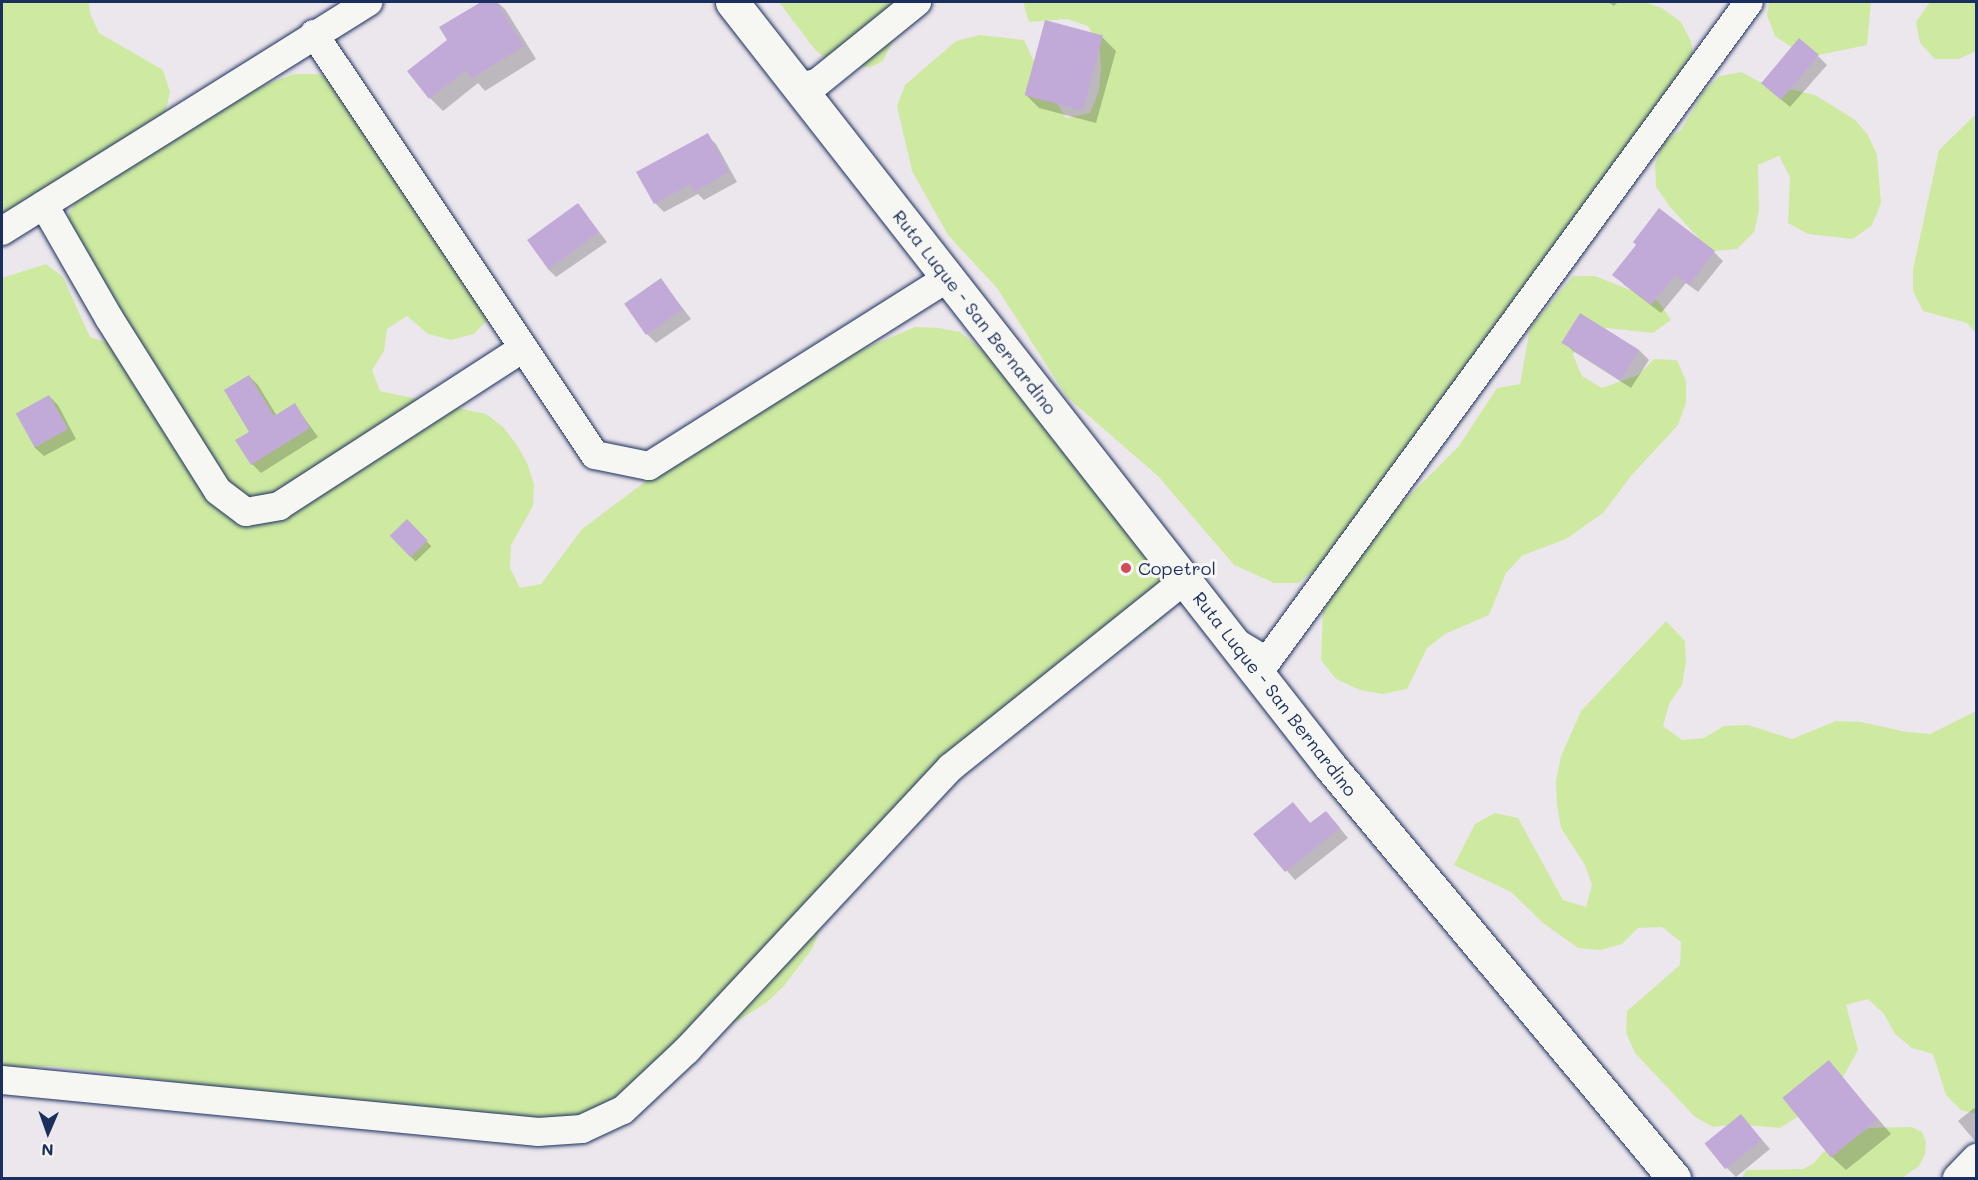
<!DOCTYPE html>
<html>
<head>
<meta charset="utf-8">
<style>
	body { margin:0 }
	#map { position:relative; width:1978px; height:1180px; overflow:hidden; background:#ece7ed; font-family:Mali,sans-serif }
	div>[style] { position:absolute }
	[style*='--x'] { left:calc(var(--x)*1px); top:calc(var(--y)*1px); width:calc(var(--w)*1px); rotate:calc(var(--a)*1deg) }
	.green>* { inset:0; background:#ceeaa1 }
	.shadow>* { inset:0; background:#0003; transform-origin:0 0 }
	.building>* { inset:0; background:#c2aad8; transform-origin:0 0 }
	.roads { filter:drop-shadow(0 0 2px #1b2f5e) drop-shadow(0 0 2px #1b2f5e) }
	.minor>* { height:28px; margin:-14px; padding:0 14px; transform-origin:14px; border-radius:14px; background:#f6f6f2 }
	.major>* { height:33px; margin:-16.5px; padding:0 16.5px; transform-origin:16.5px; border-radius:16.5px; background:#f6f6f2 }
	.dots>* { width:16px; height:16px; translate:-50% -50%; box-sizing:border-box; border:3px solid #f6f6f2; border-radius:50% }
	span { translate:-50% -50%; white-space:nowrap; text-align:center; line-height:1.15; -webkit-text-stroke:6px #f6f6f2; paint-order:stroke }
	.street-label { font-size:18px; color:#1b2f5e }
	.poi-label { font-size:18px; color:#1b2f5e }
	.left { translate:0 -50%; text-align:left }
	.frame { position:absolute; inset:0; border:3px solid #1b2f5e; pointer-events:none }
	.north { position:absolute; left:18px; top:1102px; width:60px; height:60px; -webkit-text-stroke:4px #f6f6f2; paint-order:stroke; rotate:182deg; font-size:16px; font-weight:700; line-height:24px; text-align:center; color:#1b2f5e }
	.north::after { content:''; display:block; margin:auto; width:21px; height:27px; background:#1b2f5e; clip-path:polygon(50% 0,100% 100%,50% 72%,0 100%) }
</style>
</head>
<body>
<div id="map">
	<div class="green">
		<div style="clip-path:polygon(2px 2px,89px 2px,90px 13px,99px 33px,163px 70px,170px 92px,165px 114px,2px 224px)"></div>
		<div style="clip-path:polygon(779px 2px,930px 2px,903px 20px,883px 61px,871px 67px,836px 66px,816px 51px)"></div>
		<div style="clip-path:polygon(1023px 2px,1644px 2px,1662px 8px,1681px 22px,1691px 41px,1694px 63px,1335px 555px,1298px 583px,1274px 583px,1234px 565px,1158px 476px,1067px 397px,997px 288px,948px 235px,912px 171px,897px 106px,905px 85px,956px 41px,980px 35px,1024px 40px,1043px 81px,1066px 118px,1090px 113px,1099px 91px,1101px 68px,1099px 45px,1088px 26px,1067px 19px,1029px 22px)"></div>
		<div style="clip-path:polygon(1769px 2px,1871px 2px,1867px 45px,1819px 55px,1796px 50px,1775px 36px,1767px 15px)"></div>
		<div style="clip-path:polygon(1930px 2px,1976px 2px,1976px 51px,1959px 59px,1935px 59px,1920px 43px,1916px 22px)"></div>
		<div style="clip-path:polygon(1741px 72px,1760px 82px,1815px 95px,1854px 119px,1868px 135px,1877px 155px,1881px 203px,1872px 225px,1853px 239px,1808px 234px,1788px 223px,1790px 177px,1779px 156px,1758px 165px,1759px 211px,1754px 232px,1737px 249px,1715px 251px,1703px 243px,1671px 208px,1656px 187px,1655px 165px,1663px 143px,1681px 130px,1704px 91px,1720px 76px)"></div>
		<div style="clip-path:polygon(294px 74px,318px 74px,339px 80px,489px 318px,474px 334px,451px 340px,428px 334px,407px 316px,387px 329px,384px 351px,372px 370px,380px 391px,486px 414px,503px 427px,517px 445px,527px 463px,534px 484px,533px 506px,511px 545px,510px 568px,520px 588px,541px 584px,582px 529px,677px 458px,833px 362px,915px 327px,939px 328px,960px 332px,994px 360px,1134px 527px,1168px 586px,1171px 608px,1154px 626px,1135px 638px,1039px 685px,836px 884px,813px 948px,783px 987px,766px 1003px,701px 1044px,641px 1090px,552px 1126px,284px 1101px,170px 1081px,51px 1066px,2px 1068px,2px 278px,46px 264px,63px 277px,90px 337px,111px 344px,67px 237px,69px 213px,81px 193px,252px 90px)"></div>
		<div style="clip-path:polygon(1976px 114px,1976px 333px,1967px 323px,1923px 311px,1913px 291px,1913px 269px,1939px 150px)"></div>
		<div style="clip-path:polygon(1573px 276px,1595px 276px,1658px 301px,1671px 320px,1653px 333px,1607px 328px,1584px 333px,1573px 355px,1582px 376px,1602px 388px,1638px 375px,1654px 359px,1677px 360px,1686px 381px,1686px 403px,1678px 425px,1631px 476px,1603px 513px,1566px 539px,1523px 555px,1506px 573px,1489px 615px,1445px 634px,1427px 648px,1407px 689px,1382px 694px,1360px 690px,1336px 679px,1321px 660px,1323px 611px,1373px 532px,1459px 446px,1497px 388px,1520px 384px,1530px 328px)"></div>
		<div style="clip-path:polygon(1666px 621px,1685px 641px,1686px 663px,1682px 685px,1669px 704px,1663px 726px,1682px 740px,1704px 738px,1724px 726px,1748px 725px,1792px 739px,1836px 721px,1861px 722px,1907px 732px,1930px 734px,1976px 711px,1976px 1114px,1961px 1110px,1946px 1095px,1933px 1054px,1912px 1048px,1895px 1034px,1884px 1014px,1868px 999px,1846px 1005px,1858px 1050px,1837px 1088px,1820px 1103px,1780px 1128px,1735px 1124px,1713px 1127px,1695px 1117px,1635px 1053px,1626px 1033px,1627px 1011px,1680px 965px,1681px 942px,1662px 927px,1638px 928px,1622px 944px,1600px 950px,1578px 948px,1543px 923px,1511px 892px,1454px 865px,1475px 824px,1495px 813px,1518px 818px,1563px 900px,1586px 907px,1592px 885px,1585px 865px,1561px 828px,1557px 805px,1556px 781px,1561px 756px,1581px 711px)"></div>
		<div style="clip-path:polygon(1912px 1127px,1922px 1132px,1926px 1142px,1925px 1154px,1919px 1166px,1902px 1178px,1742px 1178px,1746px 1170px,1803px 1169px,1813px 1164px,1828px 1147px,1870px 1128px)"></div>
	</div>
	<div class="shadow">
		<div style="clip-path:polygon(484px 2px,497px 2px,505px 9px,536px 59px,485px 91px,478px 83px,443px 111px,430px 98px,449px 40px,441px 28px)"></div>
		<div style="clip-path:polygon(1608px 2px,1618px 2px,1614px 6px)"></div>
		<div style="clip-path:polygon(1046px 22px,1103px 38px,1116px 51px,1096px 123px,1039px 108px,1025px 94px)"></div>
		<div style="clip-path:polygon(1818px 56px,1827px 65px,1790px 107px,1771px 91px)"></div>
		<div style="clip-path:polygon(707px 135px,716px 144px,737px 182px,704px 200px,698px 194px,664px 212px,655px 203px)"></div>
		<div style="clip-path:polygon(578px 205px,607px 242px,556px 277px,547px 268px)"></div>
		<div style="clip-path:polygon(1714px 252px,1723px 261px,1698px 292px,1686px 283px,1661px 313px,1623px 284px)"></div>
		<div style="clip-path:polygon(661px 280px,691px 319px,656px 343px,647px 334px)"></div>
		<div style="clip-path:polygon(1581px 315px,1640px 351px,1649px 360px,1631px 388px,1573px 351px,1564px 342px)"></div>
		<div style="clip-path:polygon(249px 376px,258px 385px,277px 416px,295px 405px,318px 437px,261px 473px,252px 464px)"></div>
		<div style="clip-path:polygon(49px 396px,58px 405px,76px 439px,44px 456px,34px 447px)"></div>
		<div style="left:407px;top:521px;width:35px;height:22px;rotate:46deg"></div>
		<div style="clip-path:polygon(1293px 804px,1311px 824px,1335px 822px,1348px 838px,1295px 880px,1255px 834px)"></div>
		<div style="clip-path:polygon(1829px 1062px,1891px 1134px,1846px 1170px,1832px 1157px)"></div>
		<div style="clip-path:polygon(1974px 1108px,1976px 1110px,1975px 1141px,1958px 1121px)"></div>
		<div style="clip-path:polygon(1741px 1116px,1770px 1149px,1736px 1177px,1727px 1168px)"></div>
	</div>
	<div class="building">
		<div style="clip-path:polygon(481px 2px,496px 2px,524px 46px,471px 79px,466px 70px,429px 99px,407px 71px,447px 40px,439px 27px)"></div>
		<div style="left:1045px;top:20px;width:60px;height:78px;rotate:15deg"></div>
		<div style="left:1799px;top:38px;width:26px;height:59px;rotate:40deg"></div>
		<div style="clip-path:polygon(708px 133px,729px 172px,694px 192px,690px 184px,654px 204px,636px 172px)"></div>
		<div style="left:578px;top:203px;width:36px;height:63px;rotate:54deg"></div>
		<div style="clip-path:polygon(1659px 208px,1715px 251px,1689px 285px,1676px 275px,1651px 305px,1612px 275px,1636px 245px,1633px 242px)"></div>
		<div style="left:661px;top:278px;width:38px;height:45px;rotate:55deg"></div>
		<div style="left:1580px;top:313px;width:70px;height:35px;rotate:32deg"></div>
		<div style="clip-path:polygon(249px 375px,274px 416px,295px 403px,310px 428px,251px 465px,235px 440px,249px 432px,224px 390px)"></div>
		<div style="left:49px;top:395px;width:39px;height:38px;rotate:61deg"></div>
		<div style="left:407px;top:519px;width:30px;height:24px;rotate:46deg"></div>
		<div style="clip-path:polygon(1293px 802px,1310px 823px,1326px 811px,1340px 828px,1285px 872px,1253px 834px)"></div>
		<div style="left:1829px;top:1060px;width:77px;height:60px;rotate:51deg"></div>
		<div style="left:1741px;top:1114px;width:33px;height:47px;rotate:51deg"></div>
	</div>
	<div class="roads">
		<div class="minor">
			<div style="--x:314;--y:34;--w:506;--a:56.28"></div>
			<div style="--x:595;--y:455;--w:55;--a:11.5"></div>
			<div style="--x:649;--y:466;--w:353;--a:-32.2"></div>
			<div style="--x:799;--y:87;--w:18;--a:-13"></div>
			<div style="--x:817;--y:83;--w:129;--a:-39"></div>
			<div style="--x:44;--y:205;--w:130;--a:60.1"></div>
			<div style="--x:109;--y:318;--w:204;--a:57.8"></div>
			<div style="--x:218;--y:491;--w:35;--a:37"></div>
			<div style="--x:246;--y:512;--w:34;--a:-10"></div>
			<div style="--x:279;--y:506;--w:291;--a:-32.9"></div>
			<div style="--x:2;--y:231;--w:432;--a:-32"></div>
			<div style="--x:1235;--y:642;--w:37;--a:31"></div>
			<div style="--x:1267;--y:661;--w:816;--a:-53.82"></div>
			<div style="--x:2;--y:1080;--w:539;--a:5.54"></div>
			<div style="--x:538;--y:1132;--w:44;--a:-3.9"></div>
			<div style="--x:582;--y:1129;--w:45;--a:-24.9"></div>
			<div style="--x:623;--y:1110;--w:88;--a:-43.2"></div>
			<div style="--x:687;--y:1050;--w:386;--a:-47"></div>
			<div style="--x:950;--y:768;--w:301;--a:-38.7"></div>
			<div style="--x:1957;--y:1178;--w:28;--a:-46"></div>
		</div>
		<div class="major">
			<div style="--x:732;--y:2;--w:970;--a:51.95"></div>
			<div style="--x:1330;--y:766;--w:537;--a:50.14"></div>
		</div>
	</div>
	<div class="dots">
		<div style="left:1126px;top:568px;background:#d1495b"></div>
	</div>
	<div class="street-label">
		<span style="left:975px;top:312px;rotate:52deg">Ruta Luque - San Bernardino</span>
		<span style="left:1275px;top:694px;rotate:52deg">Ruta Luque - San Bernardino</span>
	</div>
	<div class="poi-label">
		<span class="left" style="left:1138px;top:568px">Copetrol</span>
	</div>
	<div class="frame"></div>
	<div class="north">N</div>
</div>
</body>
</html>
